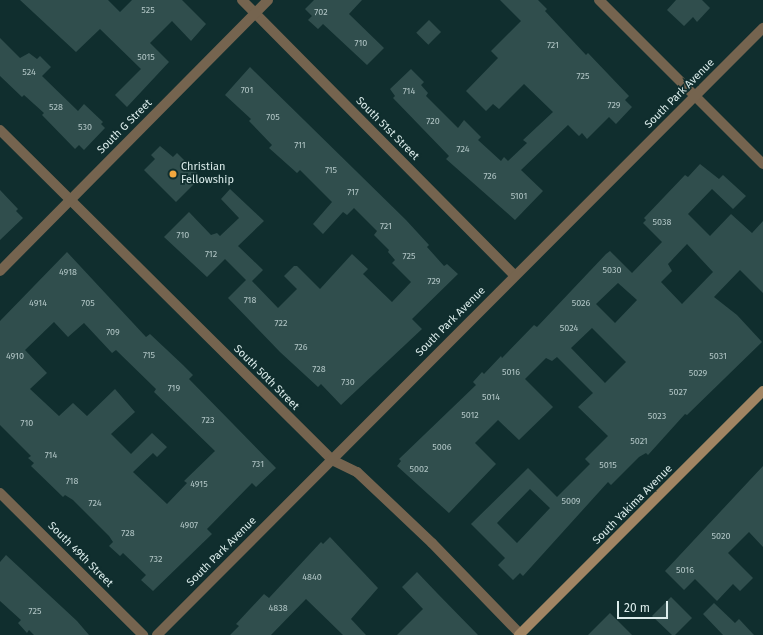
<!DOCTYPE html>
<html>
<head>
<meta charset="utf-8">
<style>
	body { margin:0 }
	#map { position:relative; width:763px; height:635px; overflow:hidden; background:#102e2e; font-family:"Fira Sans",sans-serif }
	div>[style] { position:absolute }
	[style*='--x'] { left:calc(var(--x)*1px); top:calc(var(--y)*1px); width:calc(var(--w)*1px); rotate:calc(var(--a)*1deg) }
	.building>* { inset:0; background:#304e4d; transform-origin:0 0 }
	.street>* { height:10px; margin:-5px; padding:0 5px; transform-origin:5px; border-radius:5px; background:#75644f }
	.secondary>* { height:10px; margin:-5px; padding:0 5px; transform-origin:5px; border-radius:5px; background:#a18563 }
	.dots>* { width:11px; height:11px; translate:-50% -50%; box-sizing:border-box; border:2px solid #102e2e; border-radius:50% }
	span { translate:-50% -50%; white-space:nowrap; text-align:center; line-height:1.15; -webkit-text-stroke:3.5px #102e2e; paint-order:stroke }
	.number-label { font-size:9px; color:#b0c4c4 }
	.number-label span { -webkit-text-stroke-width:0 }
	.street-label { font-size:11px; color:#dbeceb }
	.poi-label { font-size:11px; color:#dbeceb }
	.left { translate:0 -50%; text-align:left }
	.scale { position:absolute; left:617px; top:601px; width:51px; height:18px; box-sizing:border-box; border:2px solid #dbeceb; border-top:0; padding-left:5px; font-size:12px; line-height:14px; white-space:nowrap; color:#dbeceb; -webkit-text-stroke:3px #102e2e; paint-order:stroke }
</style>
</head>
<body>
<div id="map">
	<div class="building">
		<div style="clip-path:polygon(20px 0,108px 0,120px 12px,132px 0,182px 0,206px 24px,191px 41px,172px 21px,150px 43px,169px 62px,127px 107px,115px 95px,141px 69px,100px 29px,76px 52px)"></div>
		<div style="clip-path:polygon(314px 0,362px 0,349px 14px,384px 48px,367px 65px,323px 24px,318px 29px,308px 20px,312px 16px,305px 9px)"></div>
		<div style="clip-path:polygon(500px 0,538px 0,547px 9px,545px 11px,586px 55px,588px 53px,629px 96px,625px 100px,632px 107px,616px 124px,609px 117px,587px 139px,582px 133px,579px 136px,568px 125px,521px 170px,543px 191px,515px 220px,446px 159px,449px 156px,393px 98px,395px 96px,390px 89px,411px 69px,424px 82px,421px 85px,428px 93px,426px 96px,458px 128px,464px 120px,481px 137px,478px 140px,501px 161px,504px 157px,508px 161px,527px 143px,523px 140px,553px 112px,524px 84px,499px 109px,493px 104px,486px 111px,466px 91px,498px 58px,491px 51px,521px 21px)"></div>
		<div style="clip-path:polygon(676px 0,702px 0,710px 8px,697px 22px,693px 17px,684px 26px,667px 10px)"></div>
		<div style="left:429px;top:20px;width:17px;height:18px;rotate:45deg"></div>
		<div style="clip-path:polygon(0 38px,20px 58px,29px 53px,37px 59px,40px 56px,51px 67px,42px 76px,78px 111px,84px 104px,103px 122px,101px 124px,105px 128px,84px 150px,79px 145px,75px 149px,42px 115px,44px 113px,24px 95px,22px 97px,0 76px)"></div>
		<div style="clip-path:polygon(250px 67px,406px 220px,429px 245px,427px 247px,444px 266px,447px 264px,458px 274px,412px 319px,422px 329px,341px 405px,321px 384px,318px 387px,280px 352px,228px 298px,246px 280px,225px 259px,207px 277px,164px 237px,189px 212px,211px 235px,217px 233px,220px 236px,239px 218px,221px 199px,230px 189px,264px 221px,238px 246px,263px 270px,252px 281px,278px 308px,297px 289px,284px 276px,294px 266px,297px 266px,320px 289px,352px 254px,368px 269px,363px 274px,392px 302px,411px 282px,392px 263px,395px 260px,388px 252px,389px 250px,374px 235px,377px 231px,354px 208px,347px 215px,343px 212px,323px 234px,313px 224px,332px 202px,300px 170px,297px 173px,269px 148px,272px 145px,249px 121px,251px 119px,225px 95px)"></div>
		<div style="clip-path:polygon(160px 146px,173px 157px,177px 153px,198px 174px,195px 177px,198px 180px,176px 202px,144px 170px,155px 159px,151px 155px)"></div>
		<div style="clip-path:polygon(evenodd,700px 164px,719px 179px,723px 175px,746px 196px,733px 209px,712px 189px,688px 214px,710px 236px,731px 214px,752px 233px,763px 221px,763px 293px,740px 270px,714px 297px,737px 315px,762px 342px,687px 415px,685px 414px,648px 455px,646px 453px,639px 457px,611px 485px,608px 482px,523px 576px,520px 573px,513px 580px,498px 565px,505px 558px,471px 524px,528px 468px,557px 497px,590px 464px,585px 459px,608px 436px,578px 407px,593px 393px,557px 357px,552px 361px,546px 358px,525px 379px,553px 407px,519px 440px,498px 420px,475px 443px,496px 464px,449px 513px,397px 466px,401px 461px,399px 459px,476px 385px,473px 382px,482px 372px,484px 374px,501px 356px,502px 358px,534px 325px,537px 327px,606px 254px,610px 251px,632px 273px,662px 242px,643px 223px,646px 220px,644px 218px,685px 175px,688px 177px,700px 164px,687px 244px,713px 272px,682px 304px,661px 282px,672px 271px,668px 264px,687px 244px,700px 164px,618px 283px,637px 300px,615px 323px,596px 304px,618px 283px,700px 164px,592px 328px,626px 362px,605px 383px,571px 348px,592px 328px,700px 164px,530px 489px,550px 508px,517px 543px,497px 523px,530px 489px)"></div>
		<div style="clip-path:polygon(0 190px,18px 209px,16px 211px,23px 218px,0 240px)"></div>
		<div style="clip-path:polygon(evenodd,67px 252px,146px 337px,150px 334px,183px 365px,193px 375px,189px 379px,276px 468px,256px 487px,252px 483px,207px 529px,212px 534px,153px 591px,141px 580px,146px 575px,123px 553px,120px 556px,109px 546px,113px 542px,109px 536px,73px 500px,65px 495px,63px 497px,31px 466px,34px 463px,28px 458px,31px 456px,0 425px,0 321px,67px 252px,54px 322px,68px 337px,84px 323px,112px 353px,116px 350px,156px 389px,154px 392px,215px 451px,184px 481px,187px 483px,167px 504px,133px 472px,153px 453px,157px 457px,167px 447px,152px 433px,131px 454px,111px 434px,135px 412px,115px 389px,87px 416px,73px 403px,59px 416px,30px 389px,47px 373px,25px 350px,54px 322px)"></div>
		<div style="clip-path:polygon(763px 466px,763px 547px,749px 532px,728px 553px,753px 578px,740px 591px,733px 584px,717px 601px,695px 579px,684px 590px,665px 571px)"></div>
		<div style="clip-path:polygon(330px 537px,378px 588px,351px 619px,366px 635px,343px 635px,306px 599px,271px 635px,230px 635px,239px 626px,236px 624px,264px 594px,269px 598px,321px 542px,323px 544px)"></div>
		<div style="clip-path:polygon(6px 555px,77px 621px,89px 635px,34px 635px,29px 630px,27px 633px,18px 623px,21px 620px,0 601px,0 562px)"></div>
		<div style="clip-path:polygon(417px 572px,437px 593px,478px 635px,397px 635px,423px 609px,402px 587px)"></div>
		<div style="clip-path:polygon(671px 597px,692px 618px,675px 635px,672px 635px,652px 616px)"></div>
		<div style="clip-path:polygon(714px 603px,735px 623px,739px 619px,754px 635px,723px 635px,703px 614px)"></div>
		<div style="clip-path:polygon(610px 613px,632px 635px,588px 635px)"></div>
	</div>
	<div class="street">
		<div style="--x:242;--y:0;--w:387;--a:45.3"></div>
		<div style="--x:599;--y:0;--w:232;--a:45"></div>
		<div style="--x:0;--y:130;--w:468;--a:44.8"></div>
		<div style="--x:332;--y:460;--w:28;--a:26"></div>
		<div style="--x:357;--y:472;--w:103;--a:43.4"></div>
		<div style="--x:432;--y:543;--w:128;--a:45.9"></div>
		<div style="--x:0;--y:271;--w:381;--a:-45.3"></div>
		<div style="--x:0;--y:493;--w:202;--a:44.8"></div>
		<div style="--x:157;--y:635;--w:858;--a:-45.05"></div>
	</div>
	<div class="secondary">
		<div style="--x:519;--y:635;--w:345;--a:-45"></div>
	</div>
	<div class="dots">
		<div style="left:173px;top:174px;background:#f0a73e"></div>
	</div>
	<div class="number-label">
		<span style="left:148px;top:10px">525</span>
		<span style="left:321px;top:12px">702</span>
		<span style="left:361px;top:43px">710</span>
		<span style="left:553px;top:45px">721</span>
		<span style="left:146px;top:57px">5015</span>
		<span style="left:29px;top:72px">524</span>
		<span style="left:583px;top:76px">725</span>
		<span style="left:247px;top:90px">701</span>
		<span style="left:409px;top:91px">714</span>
		<span style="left:614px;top:105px">729</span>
		<span style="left:56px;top:107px">528</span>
		<span style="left:273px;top:117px">705</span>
		<span style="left:433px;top:121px">720</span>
		<span style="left:85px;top:127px">530</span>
		<span style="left:300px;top:145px">711</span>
		<span style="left:463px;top:149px">724</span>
		<span style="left:331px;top:170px">715</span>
		<span style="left:490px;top:176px">726</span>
		<span style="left:353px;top:192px">717</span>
		<span style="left:519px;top:196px">5101</span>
		<span style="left:662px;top:222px">5038</span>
		<span style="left:386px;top:226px">721</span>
		<span style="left:183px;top:235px">710</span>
		<span style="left:211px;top:254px">712</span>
		<span style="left:409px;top:256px">725</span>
		<span style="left:612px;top:270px">5030</span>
		<span style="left:68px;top:272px">4918</span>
		<span style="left:434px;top:281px">729</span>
		<span style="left:250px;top:300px">718</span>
		<span style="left:38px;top:303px">4914</span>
		<span style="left:88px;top:303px">705</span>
		<span style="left:581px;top:303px">5026</span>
		<span style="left:281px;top:323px">722</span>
		<span style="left:569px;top:328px">5024</span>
		<span style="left:113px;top:332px">709</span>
		<span style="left:301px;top:347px">726</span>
		<span style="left:149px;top:355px">715</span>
		<span style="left:15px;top:356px">4910</span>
		<span style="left:718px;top:356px">5031</span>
		<span style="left:319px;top:369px">728</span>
		<span style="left:511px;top:372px">5016</span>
		<span style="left:698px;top:373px">5029</span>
		<span style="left:348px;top:382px">730</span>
		<span style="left:174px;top:388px">719</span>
		<span style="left:678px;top:392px">5027</span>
		<span style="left:491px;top:397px">5014</span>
		<span style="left:470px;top:415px">5012</span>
		<span style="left:657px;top:416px">5023</span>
		<span style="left:208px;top:420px">723</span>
		<span style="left:27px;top:423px">710</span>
		<span style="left:639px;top:441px">5021</span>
		<span style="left:442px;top:447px">5006</span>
		<span style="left:51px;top:455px">714</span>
		<span style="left:258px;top:464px">731</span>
		<span style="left:608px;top:465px">5015</span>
		<span style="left:419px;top:469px">5002</span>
		<span style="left:72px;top:481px">718</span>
		<span style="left:199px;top:484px">4915</span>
		<span style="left:571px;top:501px">5009</span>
		<span style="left:95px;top:503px">724</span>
		<span style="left:189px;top:525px">4907</span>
		<span style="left:128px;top:533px">728</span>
		<span style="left:721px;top:536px">5020</span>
		<span style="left:156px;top:559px">732</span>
		<span style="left:685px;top:570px">5016</span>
		<span style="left:312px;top:577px">4840</span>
		<span style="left:278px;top:608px">4838</span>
		<span style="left:35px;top:611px">725</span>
	</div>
	<div class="street-label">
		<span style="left:680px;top:94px;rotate:-45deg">South Park Avenue</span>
		<span style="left:125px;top:127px;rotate:-45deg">South G Street</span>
		<span style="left:387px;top:129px;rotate:45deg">South 51st Street</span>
		<span style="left:451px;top:322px;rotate:-45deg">South Park Avenue</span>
		<span style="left:266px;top:378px;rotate:45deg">South 50th Street</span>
		<span style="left:633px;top:505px;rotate:-45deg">South Yakima Avenue</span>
		<span style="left:222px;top:552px;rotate:-45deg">South Park Avenue</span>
		<span style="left:80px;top:555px;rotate:45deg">South 49th Street</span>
	</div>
	<div class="poi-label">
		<span class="left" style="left:181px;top:174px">Christian<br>Fellowship</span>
	</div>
	<div class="scale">20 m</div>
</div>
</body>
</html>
